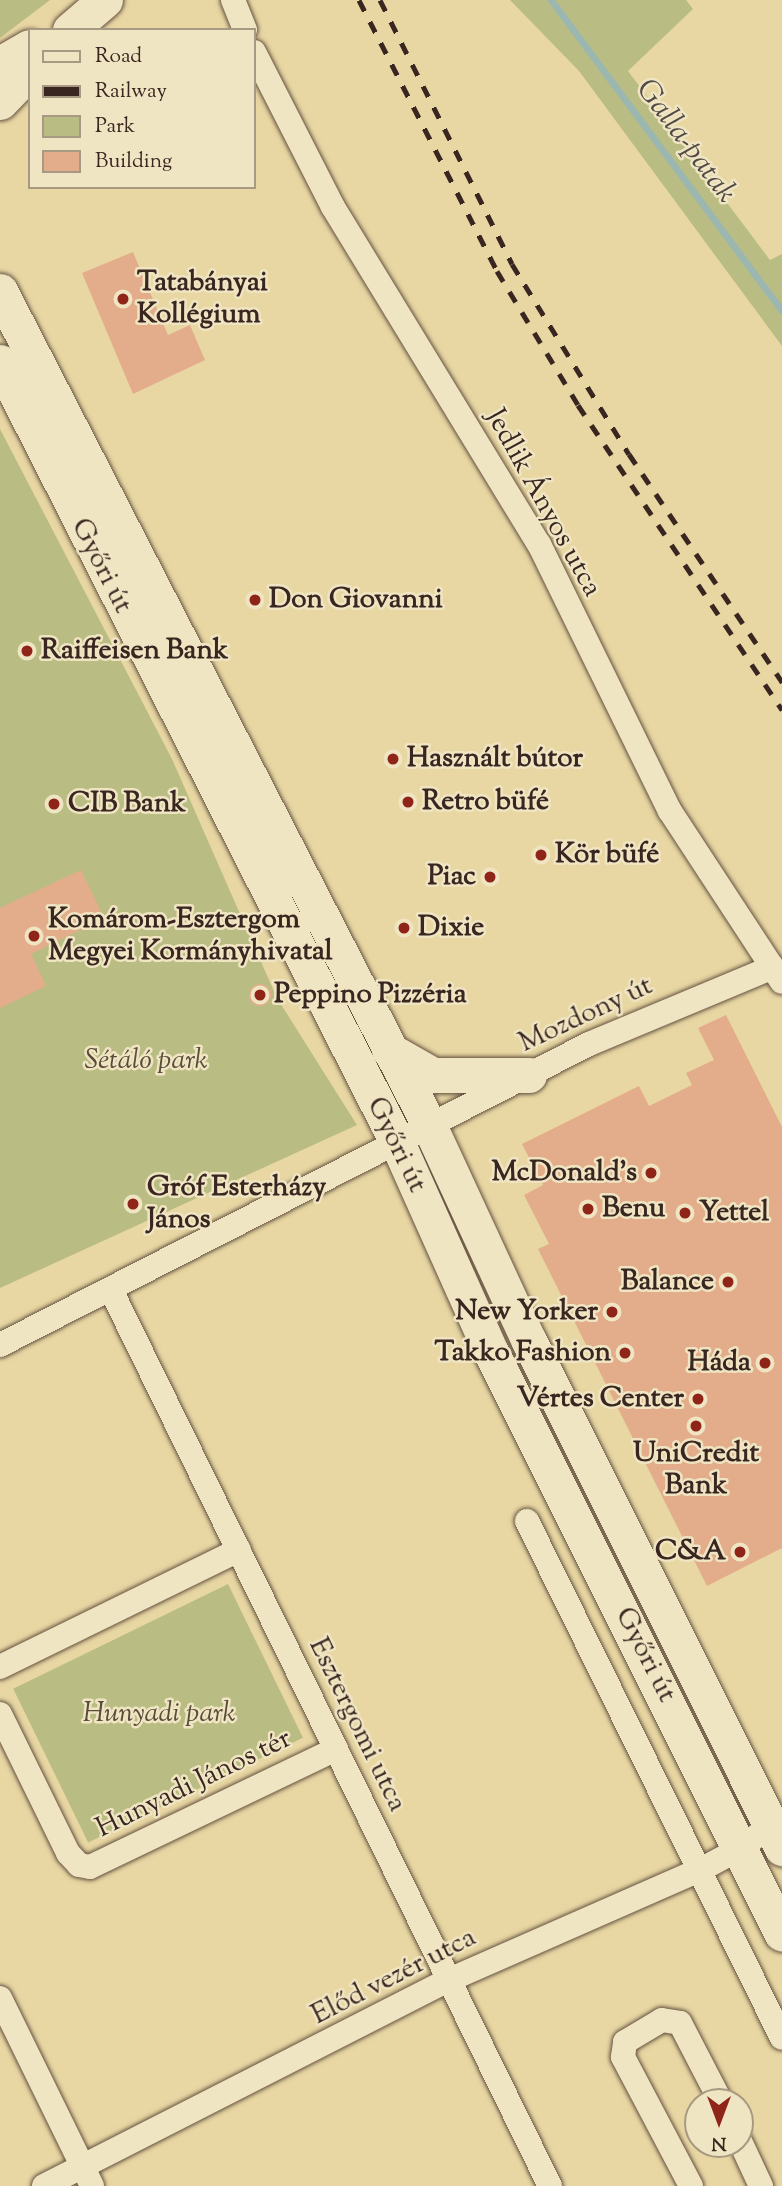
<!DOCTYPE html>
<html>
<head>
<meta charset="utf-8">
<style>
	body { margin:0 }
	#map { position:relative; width:782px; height:2186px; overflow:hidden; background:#e8d7a3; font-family:"Sorts Mill Goudy",serif }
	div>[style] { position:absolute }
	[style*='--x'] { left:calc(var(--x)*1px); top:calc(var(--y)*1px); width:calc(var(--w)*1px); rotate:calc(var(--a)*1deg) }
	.green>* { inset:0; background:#babd83; transform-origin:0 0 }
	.stream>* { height:7px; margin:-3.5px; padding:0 3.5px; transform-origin:3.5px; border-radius:3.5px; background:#9bb7b0 }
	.building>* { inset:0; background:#e3ad8b }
	.round { border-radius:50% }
	.roads { filter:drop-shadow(0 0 2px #655241) drop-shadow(0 0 2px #655241) }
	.street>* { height:24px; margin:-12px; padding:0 12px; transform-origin:12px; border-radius:12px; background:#f0e5c3 }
	.secondary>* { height:35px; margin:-17.5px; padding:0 17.5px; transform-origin:17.5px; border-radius:17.5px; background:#f0e5c3 }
	.rail>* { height:5px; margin-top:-2.5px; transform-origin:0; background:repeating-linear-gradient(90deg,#392620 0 12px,transparent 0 24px) }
	.dots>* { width:19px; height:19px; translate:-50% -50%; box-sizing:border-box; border:4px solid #f0e5c3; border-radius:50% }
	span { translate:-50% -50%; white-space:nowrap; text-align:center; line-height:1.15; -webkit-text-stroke:5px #f0e5c3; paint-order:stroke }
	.poi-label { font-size:28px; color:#392620; font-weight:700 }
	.left { translate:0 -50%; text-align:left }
	.right { translate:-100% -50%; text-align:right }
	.street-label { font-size:28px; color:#392620 }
	.park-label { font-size:28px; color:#594c39; font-style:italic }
	.water-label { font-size:30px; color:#524a44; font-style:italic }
	.legend { position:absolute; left:28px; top:28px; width:228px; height:161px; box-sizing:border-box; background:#f0e5c3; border:2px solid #a79982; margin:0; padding:9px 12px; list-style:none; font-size:21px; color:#392620 }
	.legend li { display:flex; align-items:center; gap:14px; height:35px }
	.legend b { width:35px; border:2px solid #a79982 }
	.north { position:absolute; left:684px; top:2088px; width:70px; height:70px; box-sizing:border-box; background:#f0e5c3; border:2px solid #a79982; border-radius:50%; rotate:180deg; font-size:19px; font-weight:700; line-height:28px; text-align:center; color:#392620 }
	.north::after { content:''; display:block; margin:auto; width:24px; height:32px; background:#8f2418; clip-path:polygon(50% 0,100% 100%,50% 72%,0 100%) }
</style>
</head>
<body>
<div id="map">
	<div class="green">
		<div style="clip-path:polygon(0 0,50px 0,0 38px)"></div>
		<div style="clip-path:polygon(510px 0,686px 0,693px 9px,628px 71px,770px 260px,782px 254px,782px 346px,579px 71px)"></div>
		<div style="clip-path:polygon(0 429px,172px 759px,277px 998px,357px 1125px,0 1288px)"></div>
		<div style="left:228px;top:1584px;width:171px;height:239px;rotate:64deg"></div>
	</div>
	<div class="stream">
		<div style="--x:551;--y:0;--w:387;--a:53.4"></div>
	</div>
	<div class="building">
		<div style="clip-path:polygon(133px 252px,168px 335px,190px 325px,205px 360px,133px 394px,82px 273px)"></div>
		<div style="clip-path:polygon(81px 870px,104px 918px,31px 954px,46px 986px,0 1008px,0 908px)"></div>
		<div class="round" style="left:249px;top:984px;width:22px;height:22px"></div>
		<div style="clip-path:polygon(726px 1015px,782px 1127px,782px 1548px,707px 1586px,538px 1249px,549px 1244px,524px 1195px,543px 1185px,522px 1144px,639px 1086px,649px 1106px,692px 1085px,686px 1073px,714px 1060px,698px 1028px)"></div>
	</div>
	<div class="roads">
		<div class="street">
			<div style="--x:233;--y:0;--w:32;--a:68"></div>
			<div style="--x:254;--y:52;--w:174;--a:63"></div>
			<div style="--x:333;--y:207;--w:395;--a:58.6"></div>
			<div style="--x:539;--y:544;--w:297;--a:63.9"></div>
			<div style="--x:670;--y:811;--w:204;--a:56.8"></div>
			<div style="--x:111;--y:1290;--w:998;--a:63.9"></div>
			<div style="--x:0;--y:1345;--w:661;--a:-27.07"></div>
			<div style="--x:589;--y:1044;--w:199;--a:-22.7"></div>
			<div style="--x:527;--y:1521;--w:576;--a:63.75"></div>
			<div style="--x:0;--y:1667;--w:266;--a:-26.1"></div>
			<div style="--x:0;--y:1714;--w:155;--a:63.9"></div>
			<div style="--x:68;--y:1853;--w:16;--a:47"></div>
			<div style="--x:79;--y:1865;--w:11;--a:10"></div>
			<div style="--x:90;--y:1867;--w:273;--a:-25.6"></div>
			<div style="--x:0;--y:1998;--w:209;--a:63.9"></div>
			<div style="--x:740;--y:2141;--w:50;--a:65"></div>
			<div style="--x:44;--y:2186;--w:454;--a:-27"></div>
			<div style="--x:449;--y:1980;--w:276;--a:-23.7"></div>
			<div style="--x:702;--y:1869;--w:47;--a:-28.2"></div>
			<div style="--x:743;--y:1847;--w:36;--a:-39"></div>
			<div style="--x:691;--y:2186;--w:146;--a:-117.8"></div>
			<div style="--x:623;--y:2057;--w:15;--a:-82"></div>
			<div style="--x:625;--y:2042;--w:43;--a:-30.7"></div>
			<div style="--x:662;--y:2020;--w:18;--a:9"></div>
			<div style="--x:680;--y:2023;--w:89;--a:62.6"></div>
		</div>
		<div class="secondary">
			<div style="--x:70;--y:30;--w:46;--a:-40.6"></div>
			<div style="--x:0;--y:64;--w:34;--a:-30"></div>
			<div style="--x:0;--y:102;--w:43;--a:-45.9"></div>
			<div style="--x:0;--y:291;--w:938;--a:62.78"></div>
			<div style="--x:429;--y:1125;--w:238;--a:65.2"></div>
			<div style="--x:529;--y:1341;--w:567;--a:63.48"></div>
			<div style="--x:0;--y:362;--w:875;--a:63.03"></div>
			<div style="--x:397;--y:1142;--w:232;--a:65.9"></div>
			<div style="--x:492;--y:1354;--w:648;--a:63.43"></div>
			<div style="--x:389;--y:1050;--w:51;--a:29.6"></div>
			<div style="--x:433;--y:1075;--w:96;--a:0"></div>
		</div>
	</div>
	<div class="rail">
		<div style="--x:359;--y:0;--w:304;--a:63"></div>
		<div style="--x:497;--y:271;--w:157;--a:58.8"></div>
		<div style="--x:578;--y:405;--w:367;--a:56.2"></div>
		<div style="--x:380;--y:0;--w:295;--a:63.4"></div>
		<div style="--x:512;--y:264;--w:223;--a:58.4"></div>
		<div style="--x:629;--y:454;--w:275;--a:56.1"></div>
	</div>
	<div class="dots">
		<div style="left:123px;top:299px;background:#8f2418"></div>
		<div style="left:255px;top:600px;background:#8f2418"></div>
		<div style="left:27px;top:651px;background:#8f2418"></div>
		<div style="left:393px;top:759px;background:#8f2418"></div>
		<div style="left:408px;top:802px;background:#8f2418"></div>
		<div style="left:54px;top:804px;background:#8f2418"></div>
		<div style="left:541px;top:855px;background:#8f2418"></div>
		<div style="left:490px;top:877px;background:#8f2418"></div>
		<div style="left:404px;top:928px;background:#8f2418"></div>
		<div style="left:34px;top:936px;background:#8f2418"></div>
		<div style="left:260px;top:995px;background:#8f2418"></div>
		<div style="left:651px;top:1173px;background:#8f2418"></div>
		<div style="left:133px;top:1204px;background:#8f2418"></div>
		<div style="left:588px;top:1209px;background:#8f2418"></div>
		<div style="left:685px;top:1213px;background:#8f2418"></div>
		<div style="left:728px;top:1282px;background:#8f2418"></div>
		<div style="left:612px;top:1312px;background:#8f2418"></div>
		<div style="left:625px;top:1353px;background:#8f2418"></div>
		<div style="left:765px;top:1363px;background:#8f2418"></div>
		<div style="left:698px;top:1399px;background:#8f2418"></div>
		<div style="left:696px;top:1426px;background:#8f2418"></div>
		<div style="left:740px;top:1552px;background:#8f2418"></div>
	</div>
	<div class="poi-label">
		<span class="left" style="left:137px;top:299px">Tatabányai<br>Kollégium</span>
		<span class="left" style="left:269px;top:600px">Don Giovanni</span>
		<span class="left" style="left:41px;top:651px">Raiffeisen Bank</span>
		<span class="left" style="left:407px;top:759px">Használt bútor</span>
		<span class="left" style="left:422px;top:802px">Retro büfé</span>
		<span class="left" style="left:68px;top:804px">CIB Bank</span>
		<span class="left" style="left:555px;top:855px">Kör büfé</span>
		<span class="right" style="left:476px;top:877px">Piac</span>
		<span class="left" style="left:48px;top:936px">Komárom-Esztergom<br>Megyei Kormányhivatal</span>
		<span class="left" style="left:418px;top:928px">Dixie</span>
		<span class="left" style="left:274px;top:995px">Peppino Pizzéria</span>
		<span class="right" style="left:637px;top:1173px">McDonald's</span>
		<span class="left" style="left:147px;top:1204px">Gróf Esterházy<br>János</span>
		<span class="left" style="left:602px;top:1209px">Benu</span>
		<span class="left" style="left:699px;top:1213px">Yettel</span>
		<span class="right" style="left:714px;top:1282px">Balance</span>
		<span class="right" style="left:598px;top:1312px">New Yorker</span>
		<span class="right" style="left:611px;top:1353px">Takko Fashion</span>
		<span class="right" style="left:751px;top:1363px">Háda</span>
		<span class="right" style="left:684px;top:1399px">Vértes Center</span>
		<span style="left:696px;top:1470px">UniCredit<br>Bank</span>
		<span class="right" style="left:726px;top:1552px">C&amp;A</span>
	</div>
	<div class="street-label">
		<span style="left:543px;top:503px;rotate:61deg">Jedlik Ányos utca</span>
		<span style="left:101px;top:566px;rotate:63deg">Győri út</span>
		<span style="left:586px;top:1015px;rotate:-25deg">Mozdony út</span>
		<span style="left:396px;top:1145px;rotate:64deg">Győri út</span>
		<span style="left:645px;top:1655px;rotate:63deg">Győri út</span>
		<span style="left:357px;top:1725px;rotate:64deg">Esztergomi utca</span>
		<span style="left:194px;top:1784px;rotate:-26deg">Hunyadi János tér</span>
		<span style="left:394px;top:1977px;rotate:-27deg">Előd vezér utca</span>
	</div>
	<div class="park-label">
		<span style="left:146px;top:1061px">Sétáló park</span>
		<span style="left:159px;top:1714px">Hunyadi park</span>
	</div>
	<div class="water-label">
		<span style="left:685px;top:142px;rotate:53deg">Galla-patak</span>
	</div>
	<ul class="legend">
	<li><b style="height:9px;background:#f0e5c3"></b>Road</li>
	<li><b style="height:9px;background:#392620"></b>Railway</li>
	<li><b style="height:19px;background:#babd83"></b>Park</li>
	<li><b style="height:19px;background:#e3ad8b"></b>Building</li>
	</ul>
	<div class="north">N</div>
</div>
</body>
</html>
